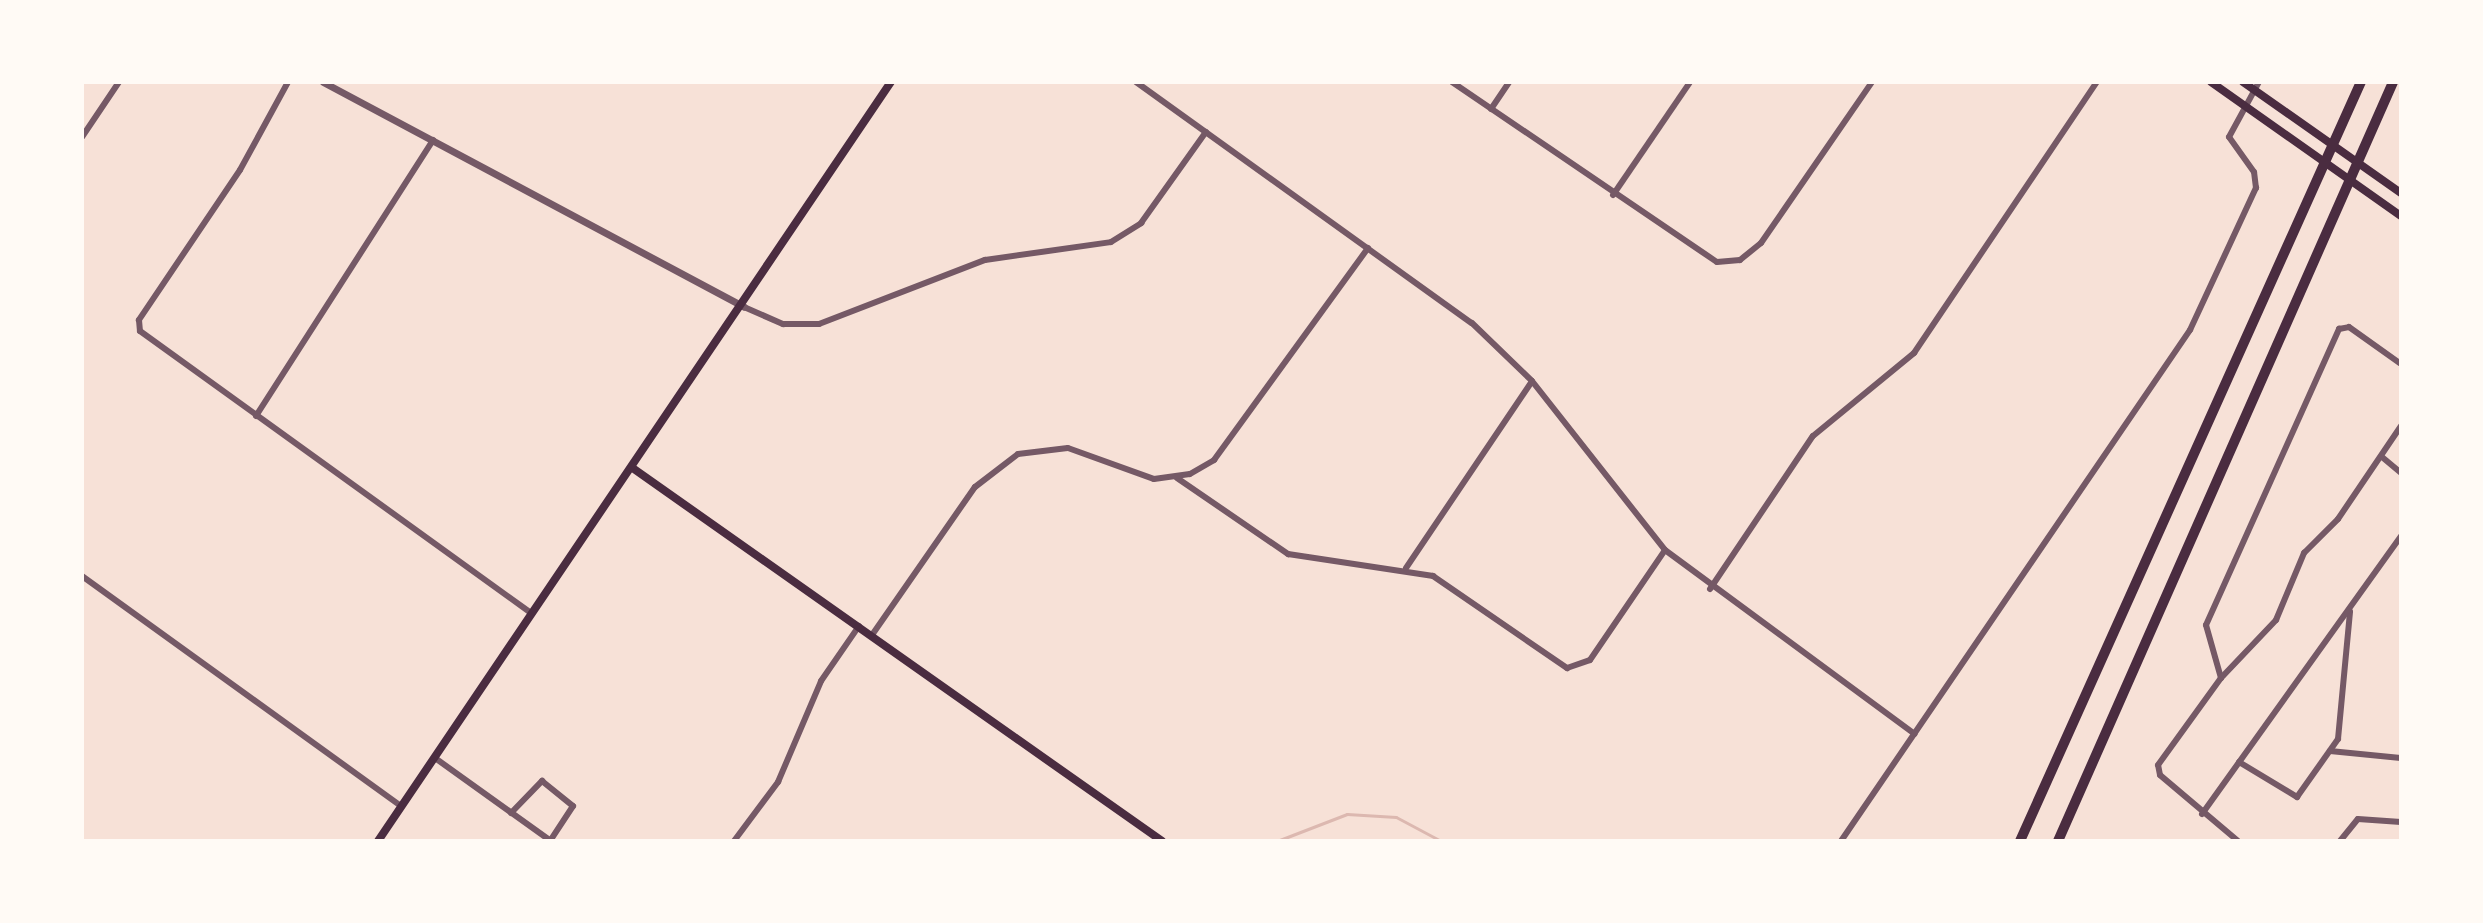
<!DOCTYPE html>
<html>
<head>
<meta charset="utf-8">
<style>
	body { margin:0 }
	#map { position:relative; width:2483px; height:923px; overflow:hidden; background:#f7e1d7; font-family:"Source Sans 3",sans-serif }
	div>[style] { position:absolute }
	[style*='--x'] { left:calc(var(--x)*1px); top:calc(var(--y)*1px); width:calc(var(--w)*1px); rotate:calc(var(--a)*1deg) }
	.stream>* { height:3px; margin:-1.5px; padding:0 1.5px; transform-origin:1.5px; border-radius:1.5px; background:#dcb8b0 }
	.minor>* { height:6px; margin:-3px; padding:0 3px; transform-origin:3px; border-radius:3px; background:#755966 }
	.tertiary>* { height:7px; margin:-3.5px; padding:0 3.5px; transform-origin:3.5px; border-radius:3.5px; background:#755966 }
	.secondary>* { height:8px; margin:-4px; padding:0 4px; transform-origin:4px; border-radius:4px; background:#4a2c40 }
	.motorway>* { height:10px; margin:-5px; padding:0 5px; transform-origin:5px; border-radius:5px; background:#4a2c40 }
	span { translate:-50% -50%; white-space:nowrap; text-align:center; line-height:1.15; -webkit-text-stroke:6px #fffaf5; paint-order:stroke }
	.frame { position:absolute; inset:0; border:84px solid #fffaf5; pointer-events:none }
</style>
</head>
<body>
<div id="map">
	<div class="stream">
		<div style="--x:1089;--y:841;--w:9;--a:0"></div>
		<div style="--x:1277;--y:841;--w:75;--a:-21.1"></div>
		<div style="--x:1347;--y:814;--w:49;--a:3.5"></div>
		<div style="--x:1396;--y:817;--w:51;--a:28.1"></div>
	</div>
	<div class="minor">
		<div style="--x:288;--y:82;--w:100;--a:118.6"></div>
		<div style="--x:240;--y:170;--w:181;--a:124"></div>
		<div style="--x:139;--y:320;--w:11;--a:85"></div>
		<div style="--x:140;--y:331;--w:483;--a:35.8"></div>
		<div style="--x:1136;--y:82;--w:413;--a:35.7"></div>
		<div style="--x:1472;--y:323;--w:83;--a:44"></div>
		<div style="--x:1532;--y:381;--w:215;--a:51.8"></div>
		<div style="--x:1665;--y:550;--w:310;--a:36.4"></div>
		<div style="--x:1452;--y:82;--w:320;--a:34.2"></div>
		<div style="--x:1717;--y:262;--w:23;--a:-5"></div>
		<div style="--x:1740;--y:260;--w:27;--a:-39"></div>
		<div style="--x:1761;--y:243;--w:196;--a:-55.4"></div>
		<div style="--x:1491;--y:109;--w:32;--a:-56"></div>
		<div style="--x:82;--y:137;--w:66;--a:-56.1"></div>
		<div style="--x:1613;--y:195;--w:137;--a:-55.7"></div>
		<div style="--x:744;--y:307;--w:43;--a:23.6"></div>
		<div style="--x:783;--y:324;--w:36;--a:0"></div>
		<div style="--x:819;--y:324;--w:178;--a:-21.1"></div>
		<div style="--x:985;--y:260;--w:127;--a:-8.1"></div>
		<div style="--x:1111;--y:242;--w:36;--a:-32"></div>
		<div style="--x:1141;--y:223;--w:112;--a:-54.5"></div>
		<div style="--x:256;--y:416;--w:328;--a:-57.3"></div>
		<div style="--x:2382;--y:457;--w:25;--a:40"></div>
		<div style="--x:1177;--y:478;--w:135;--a:34.4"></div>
		<div style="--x:1288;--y:554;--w:147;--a:8.6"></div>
		<div style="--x:1433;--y:576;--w:163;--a:34.5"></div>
		<div style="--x:1567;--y:668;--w:24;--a:-19"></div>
		<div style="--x:1590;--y:660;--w:133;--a:-55.7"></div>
		<div style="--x:1406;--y:568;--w:225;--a:-56"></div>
		<div style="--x:82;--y:576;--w:393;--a:35.8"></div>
		<div style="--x:1710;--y:589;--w:184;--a:-56.1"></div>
		<div style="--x:1813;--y:436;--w:131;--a:-39.4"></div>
		<div style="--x:1914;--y:353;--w:327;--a:-56"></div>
		<div style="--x:872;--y:635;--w:180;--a:-55.2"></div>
		<div style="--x:975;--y:487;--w:54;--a:-37.5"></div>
		<div style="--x:1018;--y:454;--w:50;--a:-6.8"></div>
		<div style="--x:1068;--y:448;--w:91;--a:19.8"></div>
		<div style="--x:1154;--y:479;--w:36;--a:-8"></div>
		<div style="--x:1190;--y:474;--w:28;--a:-30"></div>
		<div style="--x:1214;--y:460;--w:262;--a:-54"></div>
		<div style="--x:2221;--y:678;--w:55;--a:-105.8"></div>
		<div style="--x:2206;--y:625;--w:325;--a:-65.8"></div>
		<div style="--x:2339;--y:329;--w:10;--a:-11"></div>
		<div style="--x:2349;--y:327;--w:64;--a:35.4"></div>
		<div style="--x:2330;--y:751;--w:71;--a:5.6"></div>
		<div style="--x:435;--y:758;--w:143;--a:35.6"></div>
		<div style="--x:2239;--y:762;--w:68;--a:31.1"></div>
		<div style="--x:2297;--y:797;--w:71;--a:-54.7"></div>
		<div style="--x:2338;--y:739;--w:128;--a:-84.6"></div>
		<div style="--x:511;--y:813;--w:45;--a:-45.9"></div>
		<div style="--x:542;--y:781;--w:40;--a:39"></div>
		<div style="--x:573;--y:806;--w:42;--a:123.3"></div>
		<div style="--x:2202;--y:814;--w:342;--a:-54.4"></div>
		<div style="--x:734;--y:841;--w:74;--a:-53.3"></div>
		<div style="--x:778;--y:782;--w:110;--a:-66.9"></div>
		<div style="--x:821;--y:681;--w:67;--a:-55.4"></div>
		<div style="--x:1841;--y:841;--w:619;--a:-55.67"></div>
		<div style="--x:2190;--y:330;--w:157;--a:-65.1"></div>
		<div style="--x:2256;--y:188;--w:16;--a:-97"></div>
		<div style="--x:2254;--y:172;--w:43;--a:-125.5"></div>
		<div style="--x:2229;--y:137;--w:63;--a:-61.4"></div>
		<div style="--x:2238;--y:841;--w:102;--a:-139.8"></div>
		<div style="--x:2160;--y:775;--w:10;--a:-101"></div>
		<div style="--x:2158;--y:765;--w:107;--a:-54.1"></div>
		<div style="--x:2221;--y:678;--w:80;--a:-46.5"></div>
		<div style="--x:2276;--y:620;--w:73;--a:-67.3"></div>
		<div style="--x:2304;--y:553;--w:48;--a:-45"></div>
		<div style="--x:2338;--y:519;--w:112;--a:-55.9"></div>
		<div style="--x:2340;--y:841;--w:28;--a:-51"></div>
		<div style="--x:2358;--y:819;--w:43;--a:4"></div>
	</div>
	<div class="tertiary">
		<div style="--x:323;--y:82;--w:477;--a:28.1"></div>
	</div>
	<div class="secondary">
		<div style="--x:2211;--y:82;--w:232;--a:35.2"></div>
		<div style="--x:2243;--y:82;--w:193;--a:35.1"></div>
		<div style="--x:634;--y:469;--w:646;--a:35.17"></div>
		<div style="--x:378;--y:841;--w:916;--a:-55.95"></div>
	</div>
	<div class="motorway">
		<div style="--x:2020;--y:841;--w:832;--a:-65.81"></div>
		<div style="--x:2058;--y:841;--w:830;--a:-66.18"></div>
	</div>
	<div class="frame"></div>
</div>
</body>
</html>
